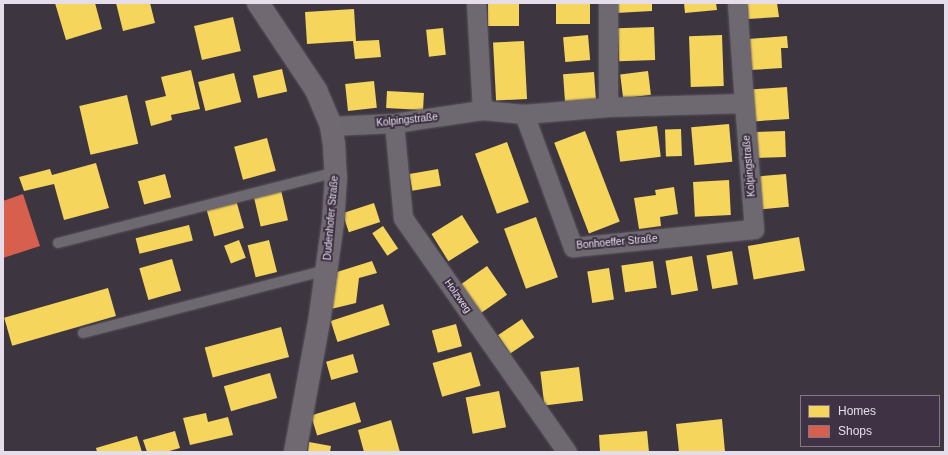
<!DOCTYPE html>
<html>
<head>
<meta charset="utf-8">
<style>
	body { margin:0 }
	#map { position:relative; width:948px; height:455px; overflow:hidden; background:#3d3640; font-family:Arial,sans-serif }
	div>[style] { position:absolute }
	[style*='--x'] { left:calc(var(--x)*1px); top:calc(var(--y)*1px); width:calc(var(--w)*1px); rotate:calc(var(--a)*1deg) }
	.homes>* { inset:0; background:#f6d55c; transform-origin:0 0 }
	.shops>* { inset:0; background:#d6604d }
	.roads { filter:drop-shadow(0 0 1px #5a545d) drop-shadow(0 0 1px #5a545d) }
	.lane>* { height:10px; margin:-5px; padding:0 5px; transform-origin:5px; border-radius:5px; background:#6e6970 }
	.street>* { height:19px; margin:-9.5px; padding:0 9.5px; transform-origin:9.5px; border-radius:9.5px; background:#6e6970 }
	.secondary>* { height:22px; margin:-11px; padding:0 11px; transform-origin:11px; border-radius:11px; background:#716972 }
	span { translate:-50% -50%; white-space:nowrap; text-align:center; line-height:1.15; -webkit-text-stroke:4px #3e3244; paint-order:stroke }
	.street-label { font-size:10px; color:#e5deea }
	.frame { position:absolute; inset:0; border:4px solid #e5deea; pointer-events:none }
	.legend { position:absolute; left:800px; top:395px; width:140px; height:52px; box-sizing:border-box; background:#3e3244; border:1px solid #817786; margin:0; padding:5px 7px; list-style:none; font-size:12px; color:#e5deea }
	.legend li { display:flex; align-items:center; gap:8px; height:20px }
	.legend b { width:20px; border:1px solid #817786 }
</style>
</head>
<body>
<div id="map">
	<div class="homes">
		<div style="clip-path:polygon(55px 3px,95px 3px,102px 29px,66px 40px)"></div>
		<div style="clip-path:polygon(116px 3px,150px 3px,155px 23px,123px 31px)"></div>
		<div style="left:488px;top:3px;width:31px;height:23px"></div>
		<div style="left:556px;top:3px;width:34px;height:21px"></div>
		<div style="clip-path:polygon(616px 3px,652px 3px,652px 11px,616px 13px)"></div>
		<div style="clip-path:polygon(684px 3px,716px 3px,717px 10px,685px 13px)"></div>
		<div style="clip-path:polygon(747px 3px,777px 3px,779px 17px,748px 19px)"></div>
		<div style="clip-path:polygon(354px 9px,356px 41px,379px 40px,381px 57px,355px 59px,353px 41px,307px 44px,305px 12px)"></div>
		<div style="left:233px;top:17px;width:35px;height:40px;rotate:77deg"></div>
		<div style="left:654px;top:27px;width:33px;height:36px;rotate:88deg"></div>
		<div style="left:443px;top:28px;width:27px;height:17px;rotate:84deg"></div>
		<div style="left:588px;top:35px;width:25px;height:25px;rotate:85deg"></div>
		<div style="left:722px;top:35px;width:51px;height:33px;rotate:88deg"></div>
		<div style="clip-path:polygon(787px 36px,788px 48px,781px 48px,782px 68px,750px 70px,748px 39px)"></div>
		<div style="left:524px;top:41px;width:58px;height:31px;rotate:87deg"></div>
		<div style="left:282px;top:69px;width:23px;height:30px;rotate:77deg"></div>
		<div style="clip-path:polygon(191px 70px,200px 109px,171px 115px,172px 120px,151px 126px,145px 101px,166px 96px,161px 77px)"></div>
		<div style="left:648px;top:71px;width:24px;height:28px;rotate:83deg"></div>
		<div style="left:594px;top:72px;width:29px;height:31px;rotate:86deg"></div>
		<div style="left:234px;top:73px;width:30px;height:37px;rotate:76deg"></div>
		<div style="left:374px;top:81px;width:27px;height:29px;rotate:84deg"></div>
		<div style="left:787px;top:87px;width:32px;height:36px;rotate:86deg"></div>
		<div style="left:387px;top:91px;width:37px;height:17px;rotate:3deg"></div>
		<div style="left:127px;top:95px;width:50px;height:49px;rotate:77deg"></div>
		<div style="left:729px;top:124px;width:38px;height:38px;rotate:85deg"></div>
		<div style="left:657px;top:126px;width:31px;height:41px;rotate:83deg"></div>
		<div style="left:681px;top:129px;width:27px;height:16px;rotate:88deg"></div>
		<div style="left:585px;top:131px;width:97px;height:33px;rotate:69deg"></div>
		<div style="left:785px;top:131px;width:26px;height:31px;rotate:88deg"></div>
		<div style="left:267px;top:138px;width:34px;height:34px;rotate:75deg"></div>
		<div style="left:507px;top:142px;width:64px;height:34px;rotate:70deg"></div>
		<div style="clip-path:polygon(96px 163px,109px 208px,64px 220px,54px 184px,24px 191px,19px 177px,50px 169px,52px 175px)"></div>
		<div style="left:438px;top:169px;width:17px;height:29px;rotate:80deg"></div>
		<div style="left:165px;top:174px;width:24px;height:28px;rotate:75deg"></div>
		<div style="left:786px;top:174px;width:33px;height:28px;rotate:85deg"></div>
		<div style="left:729px;top:180px;width:35px;height:36px;rotate:87deg"></div>
		<div style="clip-path:polygon(674px 187px,678px 214px,660px 217px,661px 226px,639px 229px,634px 198px,656px 195px,655px 190px)"></div>
		<div style="left:281px;top:190px;width:31px;height:28px;rotate:77deg"></div>
		<div style="left:236px;top:200px;width:29px;height:31px;rotate:74deg"></div>
		<div style="left:374px;top:203px;width:20px;height:33px;rotate:72deg"></div>
		<div style="left:462px;top:215px;width:32px;height:36px;rotate:58deg"></div>
		<div style="left:536px;top:217px;width:64px;height:34px;rotate:70deg"></div>
		<div style="left:189px;top:225px;width:16px;height:55px;rotate:76deg"></div>
		<div style="left:383px;top:226px;width:27px;height:13px;rotate:56deg"></div>
		<div style="left:799px;top:237px;width:34px;height:52px;rotate:80deg"></div>
		<div style="left:239px;top:240px;width:19px;height:16px;rotate:69deg"></div>
		<div style="left:269px;top:240px;width:33px;height:22px;rotate:76deg"></div>
		<div style="left:732px;top:251px;width:34px;height:26px;rotate:80deg"></div>
		<div style="left:692px;top:256px;width:35px;height:27px;rotate:80deg"></div>
		<div style="left:172px;top:259px;width:33px;height:34px;rotate:74deg"></div>
		<div style="clip-path:polygon(372px 261px,377px 273px,359px 278px,356px 303px,331px 309px,337px 272px)"></div>
		<div style="left:653px;top:261px;width:27px;height:32px;rotate:82deg"></div>
		<div style="left:487px;top:266px;width:35px;height:37px;rotate:55deg"></div>
		<div style="left:609px;top:268px;width:32px;height:22px;rotate:81deg"></div>
		<div style="left:108px;top:288px;width:29px;height:108px;rotate:74deg"></div>
		<div style="left:383px;top:304px;width:22px;height:55px;rotate:72deg"></div>
		<div style="left:522px;top:319px;width:22px;height:29px;rotate:56deg"></div>
		<div style="left:456px;top:324px;width:23px;height:25px;rotate:75deg"></div>
		<div style="left:281px;top:327px;width:31px;height:79px;rotate:75deg"></div>
		<div style="left:471px;top:352px;width:35px;height:40px;rotate:74deg"></div>
		<div style="left:353px;top:354px;width:19px;height:28px;rotate:74deg"></div>
		<div style="left:579px;top:367px;width:34px;height:39px;rotate:83deg"></div>
		<div style="left:270px;top:373px;width:26px;height:48px;rotate:74deg"></div>
		<div style="left:499px;top:391px;width:37px;height:34px;rotate:79deg"></div>
		<div style="left:355px;top:402px;width:21px;height:46px;rotate:73deg"></div>
		<div style="clip-path:polygon(206px 413px,208px 422px,228px 417px,233px 435px,190px 445px,183px 418px)"></div>
		<div style="clip-path:polygon(722px 419px,725px 452px,679px 452px,676px 424px)"></div>
		<div style="clip-path:polygon(391px 420px,400px 452px,364px 452px,358px 430px)"></div>
		<div style="clip-path:polygon(175px 431px,180px 448px,166px 452px,147px 452px,143px 440px)"></div>
		<div style="clip-path:polygon(647px 431px,649px 452px,600px 452px,599px 435px)"></div>
		<div style="clip-path:polygon(137px 436px,142px 452px,97px 452px,96px 448px)"></div>
		<div style="clip-path:polygon(309px 442px,331px 446px,330px 452px,308px 452px)"></div>
	</div>
	<div class="shops">
		<div style="clip-path:polygon(23px 194px,40px 246px,3px 258px,3px 201px)"></div>
	</div>
	<div class="roads">
		<div class="lane">
			<div style="--x:58;--y:243;--w:287;--a:-14.3"></div>
			<div style="--x:83;--y:333;--w:251;--a:-14.5"></div>
		</div>
		<div class="street">
			<div style="--x:476;--y:3;--w:107;--a:86.8"></div>
			<div style="--x:608;--y:107;--w:104;--a:-90"></div>
			<div style="--x:524;--y:114;--w:142;--a:69.8"></div>
			<div style="--x:573;--y:247;--w:182;--a:-5.7"></div>
			<div style="--x:754;--y:229;--w:126;--a:-94.5"></div>
			<div style="--x:394;--y:123;--w:95;--a:84.6"></div>
			<div style="--x:403;--y:218;--w:286;--a:55"></div>
			<div style="--x:331;--y:126;--w:63;--a:-2.7"></div>
			<div style="--x:394;--y:123;--w:89;--a:-8.4"></div>
			<div style="--x:482;--y:110;--w:42;--a:5.4"></div>
			<div style="--x:524;--y:114;--w:84;--a:-4.8"></div>
			<div style="--x:608;--y:107;--w:136;--a:-1.7"></div>
			<div style="--x:744;--y:103;--w:100;--a:-94"></div>
		</div>
		<div class="secondary">
			<div style="--x:258;--y:3;--w:105;--a:56.3"></div>
			<div style="--x:316;--y:90;--w:39;--a:67"></div>
			<div style="--x:331;--y:126;--w:18;--a:81"></div>
			<div style="--x:334;--y:144;--w:33;--a:87"></div>
			<div style="--x:336;--y:177;--w:45;--a:93.8"></div>
			<div style="--x:333;--y:222;--w:95;--a:97.9"></div>
			<div style="--x:320;--y:316;--w:138;--a:100.4"></div>
		</div>
	</div>
	<div class="street-label">
		<span style="left:407px;top:120px;rotate:-6deg">Kolpingstraße</span>
		<span style="left:749px;top:166px;rotate:-95deg">Kolpingstraße</span>
		<span style="left:331px;top:218px;rotate:-85deg">Dudenhofer Straße</span>
		<span style="left:617px;top:242px;rotate:-5deg">Bonhoeffer Straße</span>
		<span style="left:458px;top:296px;rotate:55deg">Holzweg</span>
	</div>
	<div class="frame"></div>
	<ul class="legend">
	<li><b style="height:11px;background:#f6d55c"></b>Homes</li>
	<li><b style="height:11px;background:#d6604d"></b>Shops</li>
	</ul>
</div>
</body>
</html>
